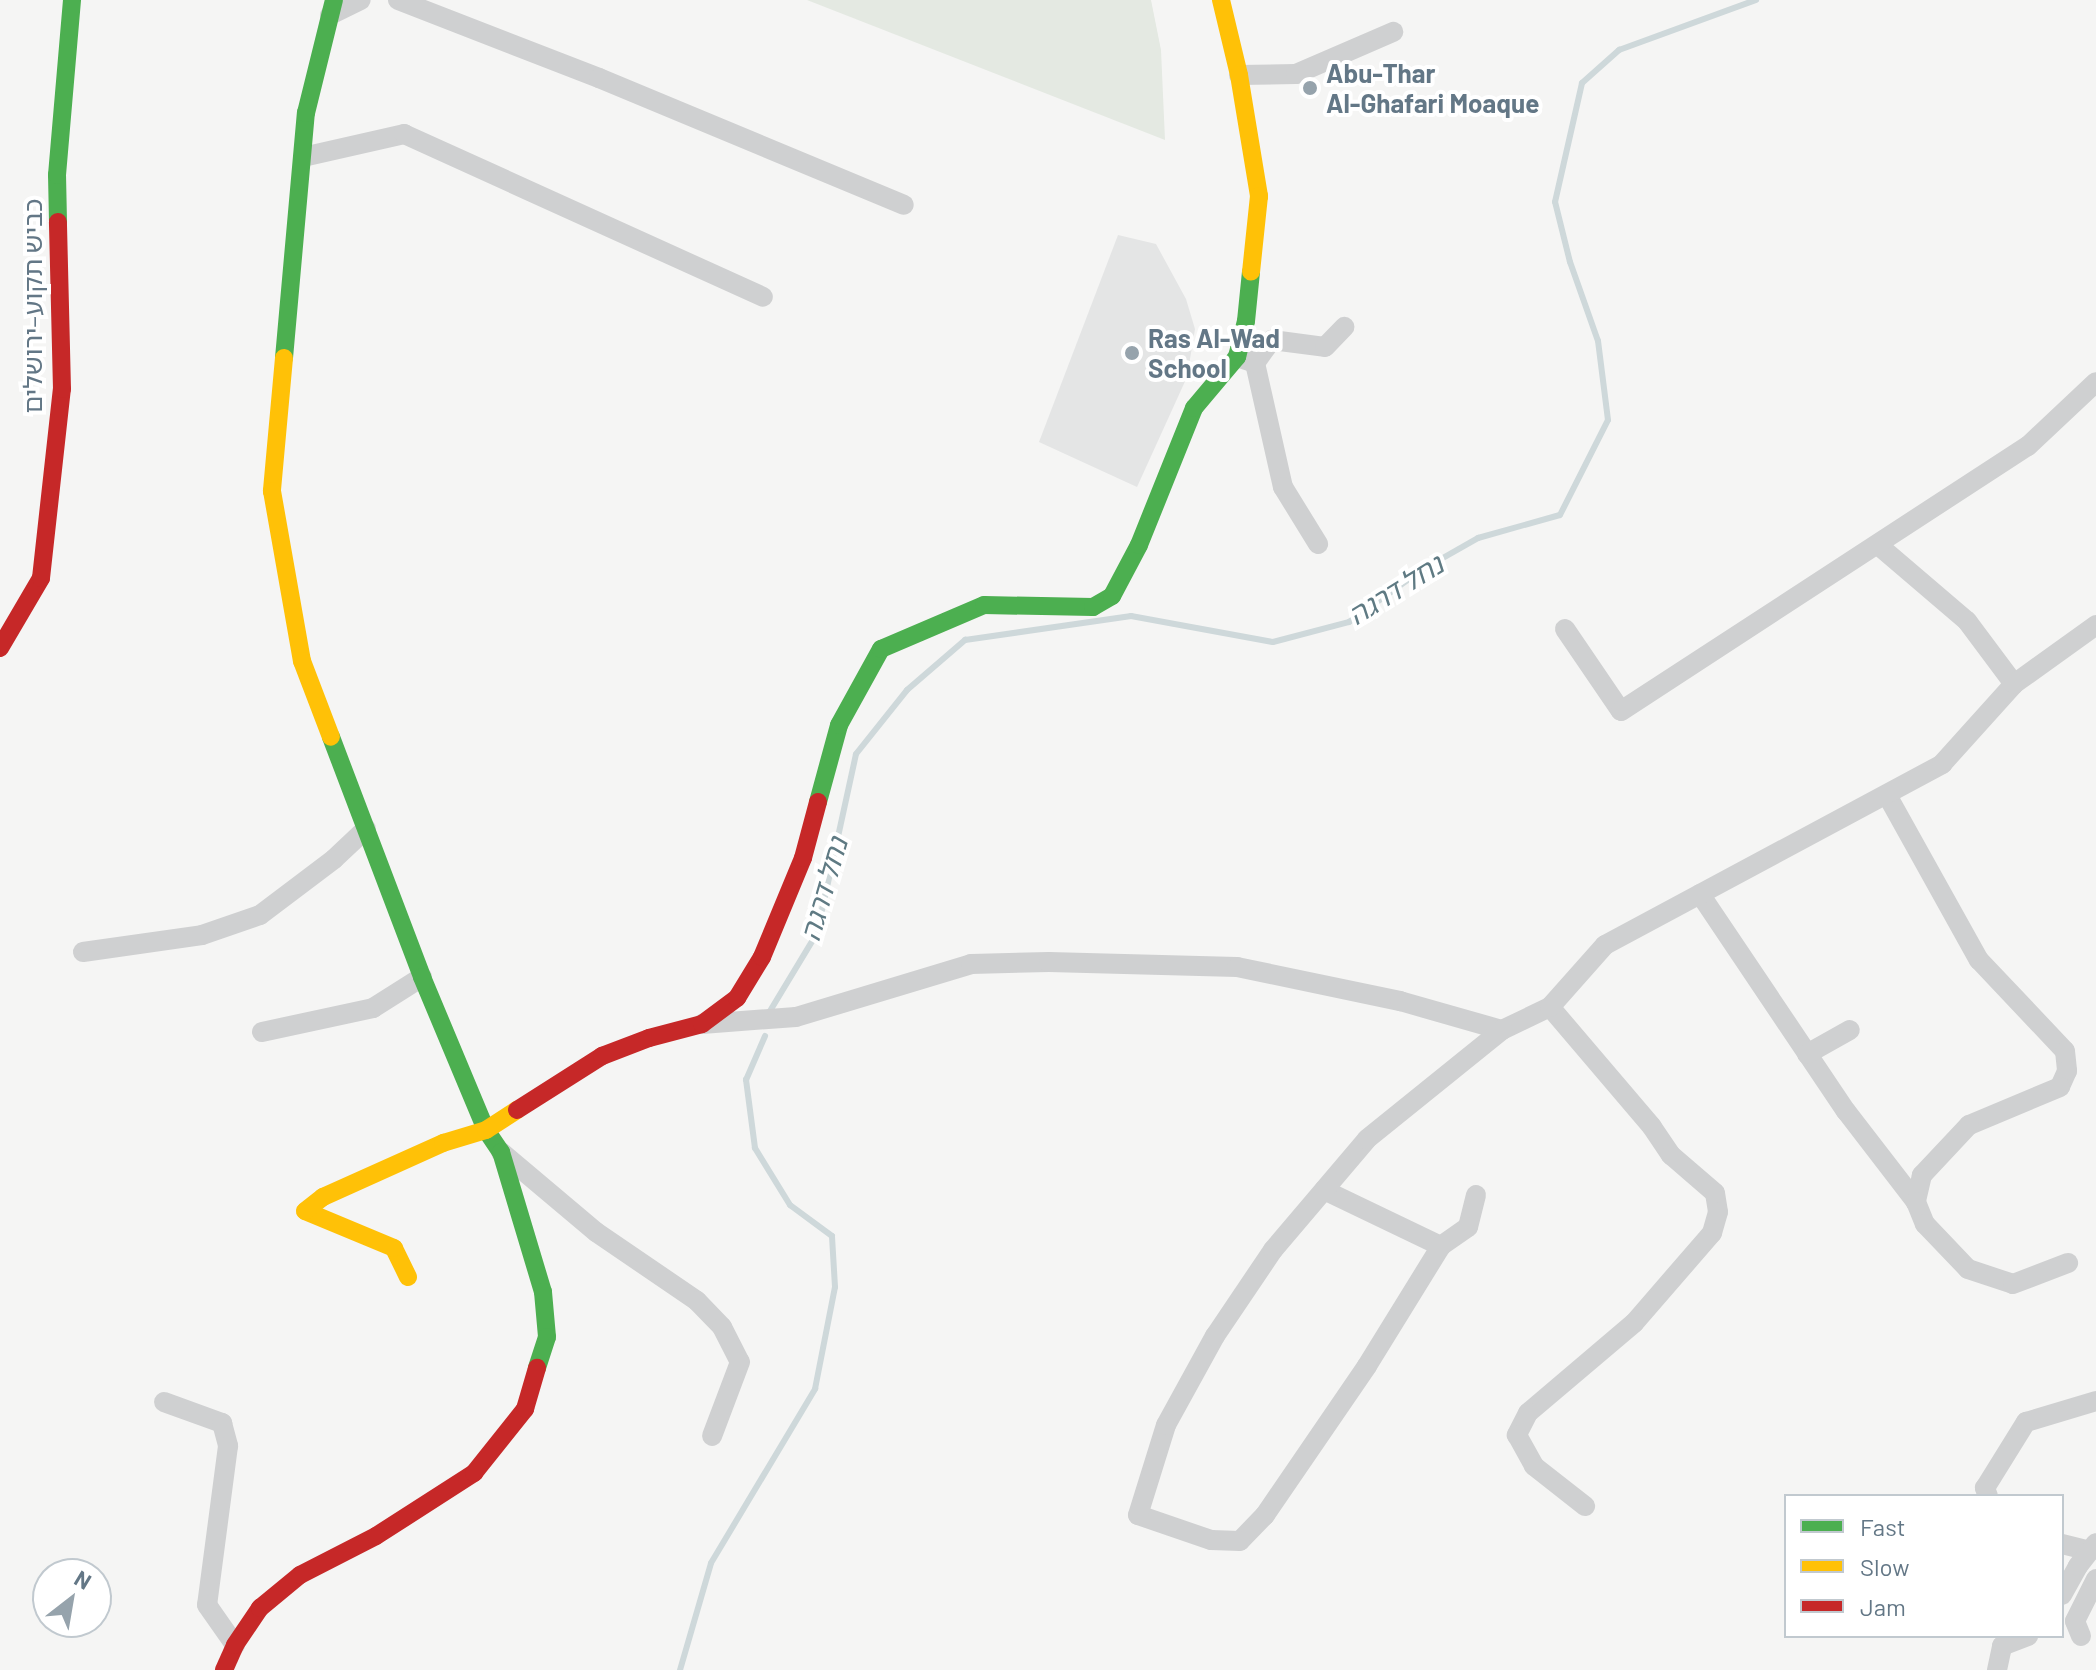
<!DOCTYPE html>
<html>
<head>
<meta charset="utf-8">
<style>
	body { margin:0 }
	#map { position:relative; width:2096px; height:1670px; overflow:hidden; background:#f5f5f4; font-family:Barlow,"Noto Sans Hebrew",sans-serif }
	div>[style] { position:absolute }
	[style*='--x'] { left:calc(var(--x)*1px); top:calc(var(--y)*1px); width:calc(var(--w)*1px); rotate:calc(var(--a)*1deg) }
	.built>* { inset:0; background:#e4e5e5 }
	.green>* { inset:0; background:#e4e9e2 }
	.stream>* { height:6px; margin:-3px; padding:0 3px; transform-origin:3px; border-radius:3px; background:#ced8da }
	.street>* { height:20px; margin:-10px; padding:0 10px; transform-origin:10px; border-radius:10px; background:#cfd0d1 }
	.fast>* { height:18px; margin:-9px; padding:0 9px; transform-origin:9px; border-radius:9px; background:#4caf50 }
	.slow>* { height:18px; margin:-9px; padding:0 9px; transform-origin:9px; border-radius:9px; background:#ffc107 }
	.jam>* { height:18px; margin:-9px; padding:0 9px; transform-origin:9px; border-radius:9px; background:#c62828 }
	.dots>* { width:22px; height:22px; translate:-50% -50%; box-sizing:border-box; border:4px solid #fff; border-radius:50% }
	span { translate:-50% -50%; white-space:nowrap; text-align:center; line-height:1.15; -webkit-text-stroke:8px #fff; paint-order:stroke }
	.poi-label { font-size:26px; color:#637786; font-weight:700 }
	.left { translate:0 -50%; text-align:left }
	.street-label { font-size:26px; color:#637786 }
	.water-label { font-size:28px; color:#5f7a83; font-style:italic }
	.legend { position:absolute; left:1784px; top:1494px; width:280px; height:144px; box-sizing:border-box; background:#fff; border:2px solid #c1c9cf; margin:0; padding:10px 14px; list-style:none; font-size:24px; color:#637786 }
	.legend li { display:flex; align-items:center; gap:16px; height:40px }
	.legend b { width:40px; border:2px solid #c1c9cf }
	.north { position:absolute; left:32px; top:1558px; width:80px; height:80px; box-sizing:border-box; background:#fff; border:2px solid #c1c9cf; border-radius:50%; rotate:31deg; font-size:22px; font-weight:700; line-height:32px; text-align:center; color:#637786 }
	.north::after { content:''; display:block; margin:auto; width:28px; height:36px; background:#96a3ac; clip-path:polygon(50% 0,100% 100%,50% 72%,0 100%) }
</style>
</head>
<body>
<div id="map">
	<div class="built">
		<div style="clip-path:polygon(1118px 235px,1156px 244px,1186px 299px,1195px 329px,1187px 377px,1137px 487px,1039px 442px)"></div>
	</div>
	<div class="green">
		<div style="clip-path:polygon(807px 0,1151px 0,1161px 50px,1165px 140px)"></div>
	</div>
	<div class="stream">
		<div style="--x:770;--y:1011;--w:91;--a:-58.9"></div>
		<div style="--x:817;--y:933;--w:183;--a:-77.7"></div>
		<div style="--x:856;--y:754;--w:82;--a:-51.4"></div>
		<div style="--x:907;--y:690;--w:77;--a:-40.8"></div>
		<div style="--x:965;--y:640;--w:168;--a:-8.2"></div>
		<div style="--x:1131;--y:616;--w:144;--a:10.4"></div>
		<div style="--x:1273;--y:642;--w:79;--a:-14.7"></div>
		<div style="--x:1349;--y:622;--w:87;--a:-35.7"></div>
		<div style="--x:1420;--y:571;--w:67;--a:-29.6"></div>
		<div style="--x:1478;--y:538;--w:85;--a:-15.7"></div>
		<div style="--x:1560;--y:515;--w:106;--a:-63.2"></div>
		<div style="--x:1608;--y:420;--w:80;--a:-97.2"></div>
		<div style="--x:1598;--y:341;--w:84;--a:-109.5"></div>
		<div style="--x:1570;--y:262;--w:62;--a:-104"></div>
		<div style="--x:1555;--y:202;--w:122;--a:-77.2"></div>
		<div style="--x:1582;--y:83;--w:50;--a:-41.7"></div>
		<div style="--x:1619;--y:50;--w:146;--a:-20.1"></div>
		<div style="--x:680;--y:1670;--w:111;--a:-73.8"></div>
		<div style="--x:711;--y:1563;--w:203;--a:-59.1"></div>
		<div style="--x:815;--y:1389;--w:104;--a:-78.9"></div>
		<div style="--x:835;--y:1287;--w:51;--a:-93.4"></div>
		<div style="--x:832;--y:1236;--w:52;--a:-143.6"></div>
		<div style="--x:790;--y:1205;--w:67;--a:-121.6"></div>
		<div style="--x:755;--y:1148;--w:69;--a:-97.5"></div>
		<div style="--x:746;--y:1080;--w:48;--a:-66.6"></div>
	</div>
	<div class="street">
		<div style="--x:398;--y:0;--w:216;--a:21.2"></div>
		<div style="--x:599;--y:78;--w:330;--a:22.6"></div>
		<div style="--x:330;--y:15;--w:34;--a:-26"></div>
		<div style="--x:1239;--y:75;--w:57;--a:-1"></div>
		<div style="--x:1296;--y:74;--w:106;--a:-23.4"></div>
		<div style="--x:303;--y:157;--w:104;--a:-12.8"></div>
		<div style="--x:404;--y:134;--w:394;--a:24.4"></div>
		<div style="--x:1237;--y:357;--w:19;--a:18"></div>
		<div style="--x:1255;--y:363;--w:127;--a:77.3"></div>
		<div style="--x:1283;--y:487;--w:67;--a:58.4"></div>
		<div style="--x:1255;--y:363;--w:29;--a:-54"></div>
		<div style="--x:1272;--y:340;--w:53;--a:7.5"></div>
		<div style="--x:1325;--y:347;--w:28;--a:-46"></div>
		<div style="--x:1878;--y:545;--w:117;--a:40.5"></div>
		<div style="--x:1967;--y:621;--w:79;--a:53.3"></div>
		<div style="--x:1565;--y:629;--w:99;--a:55.7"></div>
		<div style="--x:1621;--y:711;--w:486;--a:-33.1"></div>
		<div style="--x:2028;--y:446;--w:93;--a:-43.3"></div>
		<div style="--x:1887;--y:795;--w:189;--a:60.9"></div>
		<div style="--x:1979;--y:960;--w:125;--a:46.6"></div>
		<div style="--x:2065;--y:1051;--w:20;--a:84"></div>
		<div style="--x:2067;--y:1071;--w:17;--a:114"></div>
		<div style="--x:2060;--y:1087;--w:99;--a:157.3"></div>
		<div style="--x:1969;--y:1125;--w:69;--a:133.2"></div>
		<div style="--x:1922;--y:1175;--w:28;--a:103"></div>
		<div style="--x:1700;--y:894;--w:262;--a:56.1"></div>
		<div style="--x:1846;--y:1111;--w:115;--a:52.4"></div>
		<div style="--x:1916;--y:1202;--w:24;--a:68"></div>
		<div style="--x:1925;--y:1224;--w:62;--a:46.3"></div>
		<div style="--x:1968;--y:1269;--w:47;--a:18.4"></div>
		<div style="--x:2013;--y:1284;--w:59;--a:-20.9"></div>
		<div style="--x:83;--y:952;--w:120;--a:-8.1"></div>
		<div style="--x:202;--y:935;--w:61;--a:-19"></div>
		<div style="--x:260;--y:915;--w:93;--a:-37.1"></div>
		<div style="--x:334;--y:859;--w:44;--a:-43.2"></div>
		<div style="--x:1550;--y:1007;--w:157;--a:49.6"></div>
		<div style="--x:1652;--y:1127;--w:34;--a:56"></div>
		<div style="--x:1671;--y:1155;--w:58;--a:40.8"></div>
		<div style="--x:1715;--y:1193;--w:19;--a:81"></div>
		<div style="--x:1718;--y:1212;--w:22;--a:106"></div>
		<div style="--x:1712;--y:1233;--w:119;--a:130.9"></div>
		<div style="--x:1634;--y:1323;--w:139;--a:139.7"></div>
		<div style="--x:1528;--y:1413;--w:25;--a:117"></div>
		<div style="--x:1517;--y:1435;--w:35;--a:61"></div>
		<div style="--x:1534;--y:1466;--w:65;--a:38.1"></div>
		<div style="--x:702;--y:1024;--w:94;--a:-4.3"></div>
		<div style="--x:796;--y:1017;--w:183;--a:-16.8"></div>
		<div style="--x:971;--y:964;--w:78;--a:-1.5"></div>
		<div style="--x:1049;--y:962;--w:188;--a:1.5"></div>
		<div style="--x:1237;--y:967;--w:167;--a:11.8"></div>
		<div style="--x:1400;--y:1001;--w:106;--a:15.9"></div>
		<div style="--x:1502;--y:1030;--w:53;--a:-25.6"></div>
		<div style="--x:1550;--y:1007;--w:83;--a:-48.4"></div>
		<div style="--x:1605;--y:945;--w:383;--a:-28.2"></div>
		<div style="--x:1942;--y:764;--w:108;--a:-48"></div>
		<div style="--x:2014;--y:684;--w:101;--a:-35.7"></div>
		<div style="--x:262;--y:1032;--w:114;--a:-12.2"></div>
		<div style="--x:373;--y:1008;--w:58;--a:-32.3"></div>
		<div style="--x:1807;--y:1054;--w:49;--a:-29.2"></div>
		<div style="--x:501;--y:1152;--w:124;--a:40.1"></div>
		<div style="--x:596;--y:1232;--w:122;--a:34.3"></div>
		<div style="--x:697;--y:1301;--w:36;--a:46"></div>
		<div style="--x:722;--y:1327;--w:39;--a:63"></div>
		<div style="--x:740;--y:1362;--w:79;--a:110.7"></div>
		<div style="--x:1324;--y:1190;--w:130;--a:25.6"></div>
		<div style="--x:1476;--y:1195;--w:33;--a:104"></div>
		<div style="--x:1468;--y:1227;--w:33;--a:145"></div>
		<div style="--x:1441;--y:1246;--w:141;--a:121.7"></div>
		<div style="--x:1367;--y:1366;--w:181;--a:124.4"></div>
		<div style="--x:1265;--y:1515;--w:36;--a:134"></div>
		<div style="--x:1240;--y:1541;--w:29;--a:-178"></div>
		<div style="--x:1211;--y:1540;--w:77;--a:-161.1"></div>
		<div style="--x:1138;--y:1515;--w:94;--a:-72.7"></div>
		<div style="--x:1166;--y:1425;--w:102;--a:-61.2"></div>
		<div style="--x:1215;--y:1336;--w:104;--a:-56"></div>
		<div style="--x:1273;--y:1250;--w:145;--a:-49.7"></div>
		<div style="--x:1367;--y:1139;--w:174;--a:-38.9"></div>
		<div style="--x:164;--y:1402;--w:62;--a:19.9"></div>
		<div style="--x:222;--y:1423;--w:24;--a:75"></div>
		<div style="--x:228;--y:1446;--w:160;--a:97.5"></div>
		<div style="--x:207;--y:1605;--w:49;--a:55"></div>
		<div style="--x:1988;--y:1496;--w:9;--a:-111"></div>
		<div style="--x:1985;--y:1488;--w:78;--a:-58.2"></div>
		<div style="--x:2026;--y:1422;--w:73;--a:-16.7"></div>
		<div style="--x:2062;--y:1544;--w:29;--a:14"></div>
		<div style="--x:2062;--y:1595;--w:33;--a:-61"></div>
		<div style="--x:2078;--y:1566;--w:29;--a:-52"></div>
		<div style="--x:2081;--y:1636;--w:16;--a:-112"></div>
		<div style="--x:2075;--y:1621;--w:47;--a:-63.4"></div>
		<div style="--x:1997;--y:1670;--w:25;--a:-78"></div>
		<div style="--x:2002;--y:1646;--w:28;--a:-21"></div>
	</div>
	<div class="fast">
		<div style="--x:58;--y:222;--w:47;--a:-91.2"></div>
		<div style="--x:57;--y:175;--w:176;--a:-85.1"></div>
		<div style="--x:284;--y:358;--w:246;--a:-84.9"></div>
		<div style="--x:306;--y:113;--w:116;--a:-76.1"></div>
		<div style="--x:331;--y:737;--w:257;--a:69.2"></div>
		<div style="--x:422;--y:977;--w:166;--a:67.3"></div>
		<div style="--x:486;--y:1130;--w:27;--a:56"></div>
		<div style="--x:501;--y:1152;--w:146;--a:73.3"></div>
		<div style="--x:543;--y:1292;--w:45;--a:84.9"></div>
		<div style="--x:547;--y:1337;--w:33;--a:108"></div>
		<div style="--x:818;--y:802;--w:80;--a:-74.7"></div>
		<div style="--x:839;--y:725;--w:87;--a:-61.1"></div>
		<div style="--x:881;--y:649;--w:112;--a:-23.1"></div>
		<div style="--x:984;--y:605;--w:109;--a:1.1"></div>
		<div style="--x:1093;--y:607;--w:22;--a:-30"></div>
		<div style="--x:1112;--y:596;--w:58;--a:-62.1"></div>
		<div style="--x:1139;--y:545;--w:148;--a:-68.1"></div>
		<div style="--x:1194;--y:408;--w:67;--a:-49.9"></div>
		<div style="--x:1237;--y:357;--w:37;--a:-76"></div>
		<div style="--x:1246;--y:321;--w:49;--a:-84.2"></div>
	</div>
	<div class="slow">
		<div style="--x:1221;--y:0;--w:77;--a:76.5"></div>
		<div style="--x:1239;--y:75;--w:123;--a:80.6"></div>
		<div style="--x:1259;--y:196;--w:76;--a:96"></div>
		<div style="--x:284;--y:358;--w:134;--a:95.2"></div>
		<div style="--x:272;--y:491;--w:173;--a:80"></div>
		<div style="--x:302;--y:661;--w:81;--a:69.1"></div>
		<div style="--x:408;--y:1277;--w:32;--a:-116"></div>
		<div style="--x:394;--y:1248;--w:96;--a:-157.4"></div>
		<div style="--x:305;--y:1211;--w:23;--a:-38"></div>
		<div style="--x:323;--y:1197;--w:132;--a:-24.2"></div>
		<div style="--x:443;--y:1143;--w:45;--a:-16.8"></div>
		<div style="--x:486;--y:1130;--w:37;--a:-33"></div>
	</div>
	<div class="jam">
		<div style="--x:0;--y:648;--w:81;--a:-59.6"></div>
		<div style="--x:41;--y:578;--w:190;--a:-83.7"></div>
		<div style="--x:62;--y:389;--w:167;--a:-91.4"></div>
		<div style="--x:517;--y:1110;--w:101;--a:-32.4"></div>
		<div style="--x:602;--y:1056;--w:50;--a:-21"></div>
		<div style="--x:649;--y:1038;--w:55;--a:-14.8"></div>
		<div style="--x:702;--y:1024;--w:44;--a:-36.6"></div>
		<div style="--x:737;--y:998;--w:48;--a:-58.6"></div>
		<div style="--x:762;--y:957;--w:107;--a:-67.5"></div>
		<div style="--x:803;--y:858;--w:58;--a:-75"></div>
		<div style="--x:224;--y:1670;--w:27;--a:-66"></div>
		<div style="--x:235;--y:1645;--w:45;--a:-56"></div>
		<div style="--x:260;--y:1608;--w:52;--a:-39.5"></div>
		<div style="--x:300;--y:1575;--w:85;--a:-27.2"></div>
		<div style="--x:376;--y:1536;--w:117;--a:-32.7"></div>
		<div style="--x:474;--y:1473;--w:82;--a:-51.4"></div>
		<div style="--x:525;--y:1409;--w:43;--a:-73.7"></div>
	</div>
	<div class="dots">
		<div style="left:1310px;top:88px;background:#96a3ac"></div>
		<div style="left:1132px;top:353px;background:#96a3ac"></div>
	</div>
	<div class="poi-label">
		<span class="left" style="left:1326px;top:88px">Abu-Thar<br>Al-Ghafari Moaque</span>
		<span class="left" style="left:1148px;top:353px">Ras Al-Wad<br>School</span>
	</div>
	<div class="street-label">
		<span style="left:32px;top:306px;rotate:-90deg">כביש תקוע–ירושלים</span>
	</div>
	<div class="water-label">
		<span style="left:1395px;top:589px;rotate:-32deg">נחל דרגה</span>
		<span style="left:823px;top:889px;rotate:-74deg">נחל דרגה</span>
	</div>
	<ul class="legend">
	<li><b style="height:10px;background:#4caf50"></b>Fast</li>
	<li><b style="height:10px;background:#ffc107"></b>Slow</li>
	<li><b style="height:10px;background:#c62828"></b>Jam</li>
	</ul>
	<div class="north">N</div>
</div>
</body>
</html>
